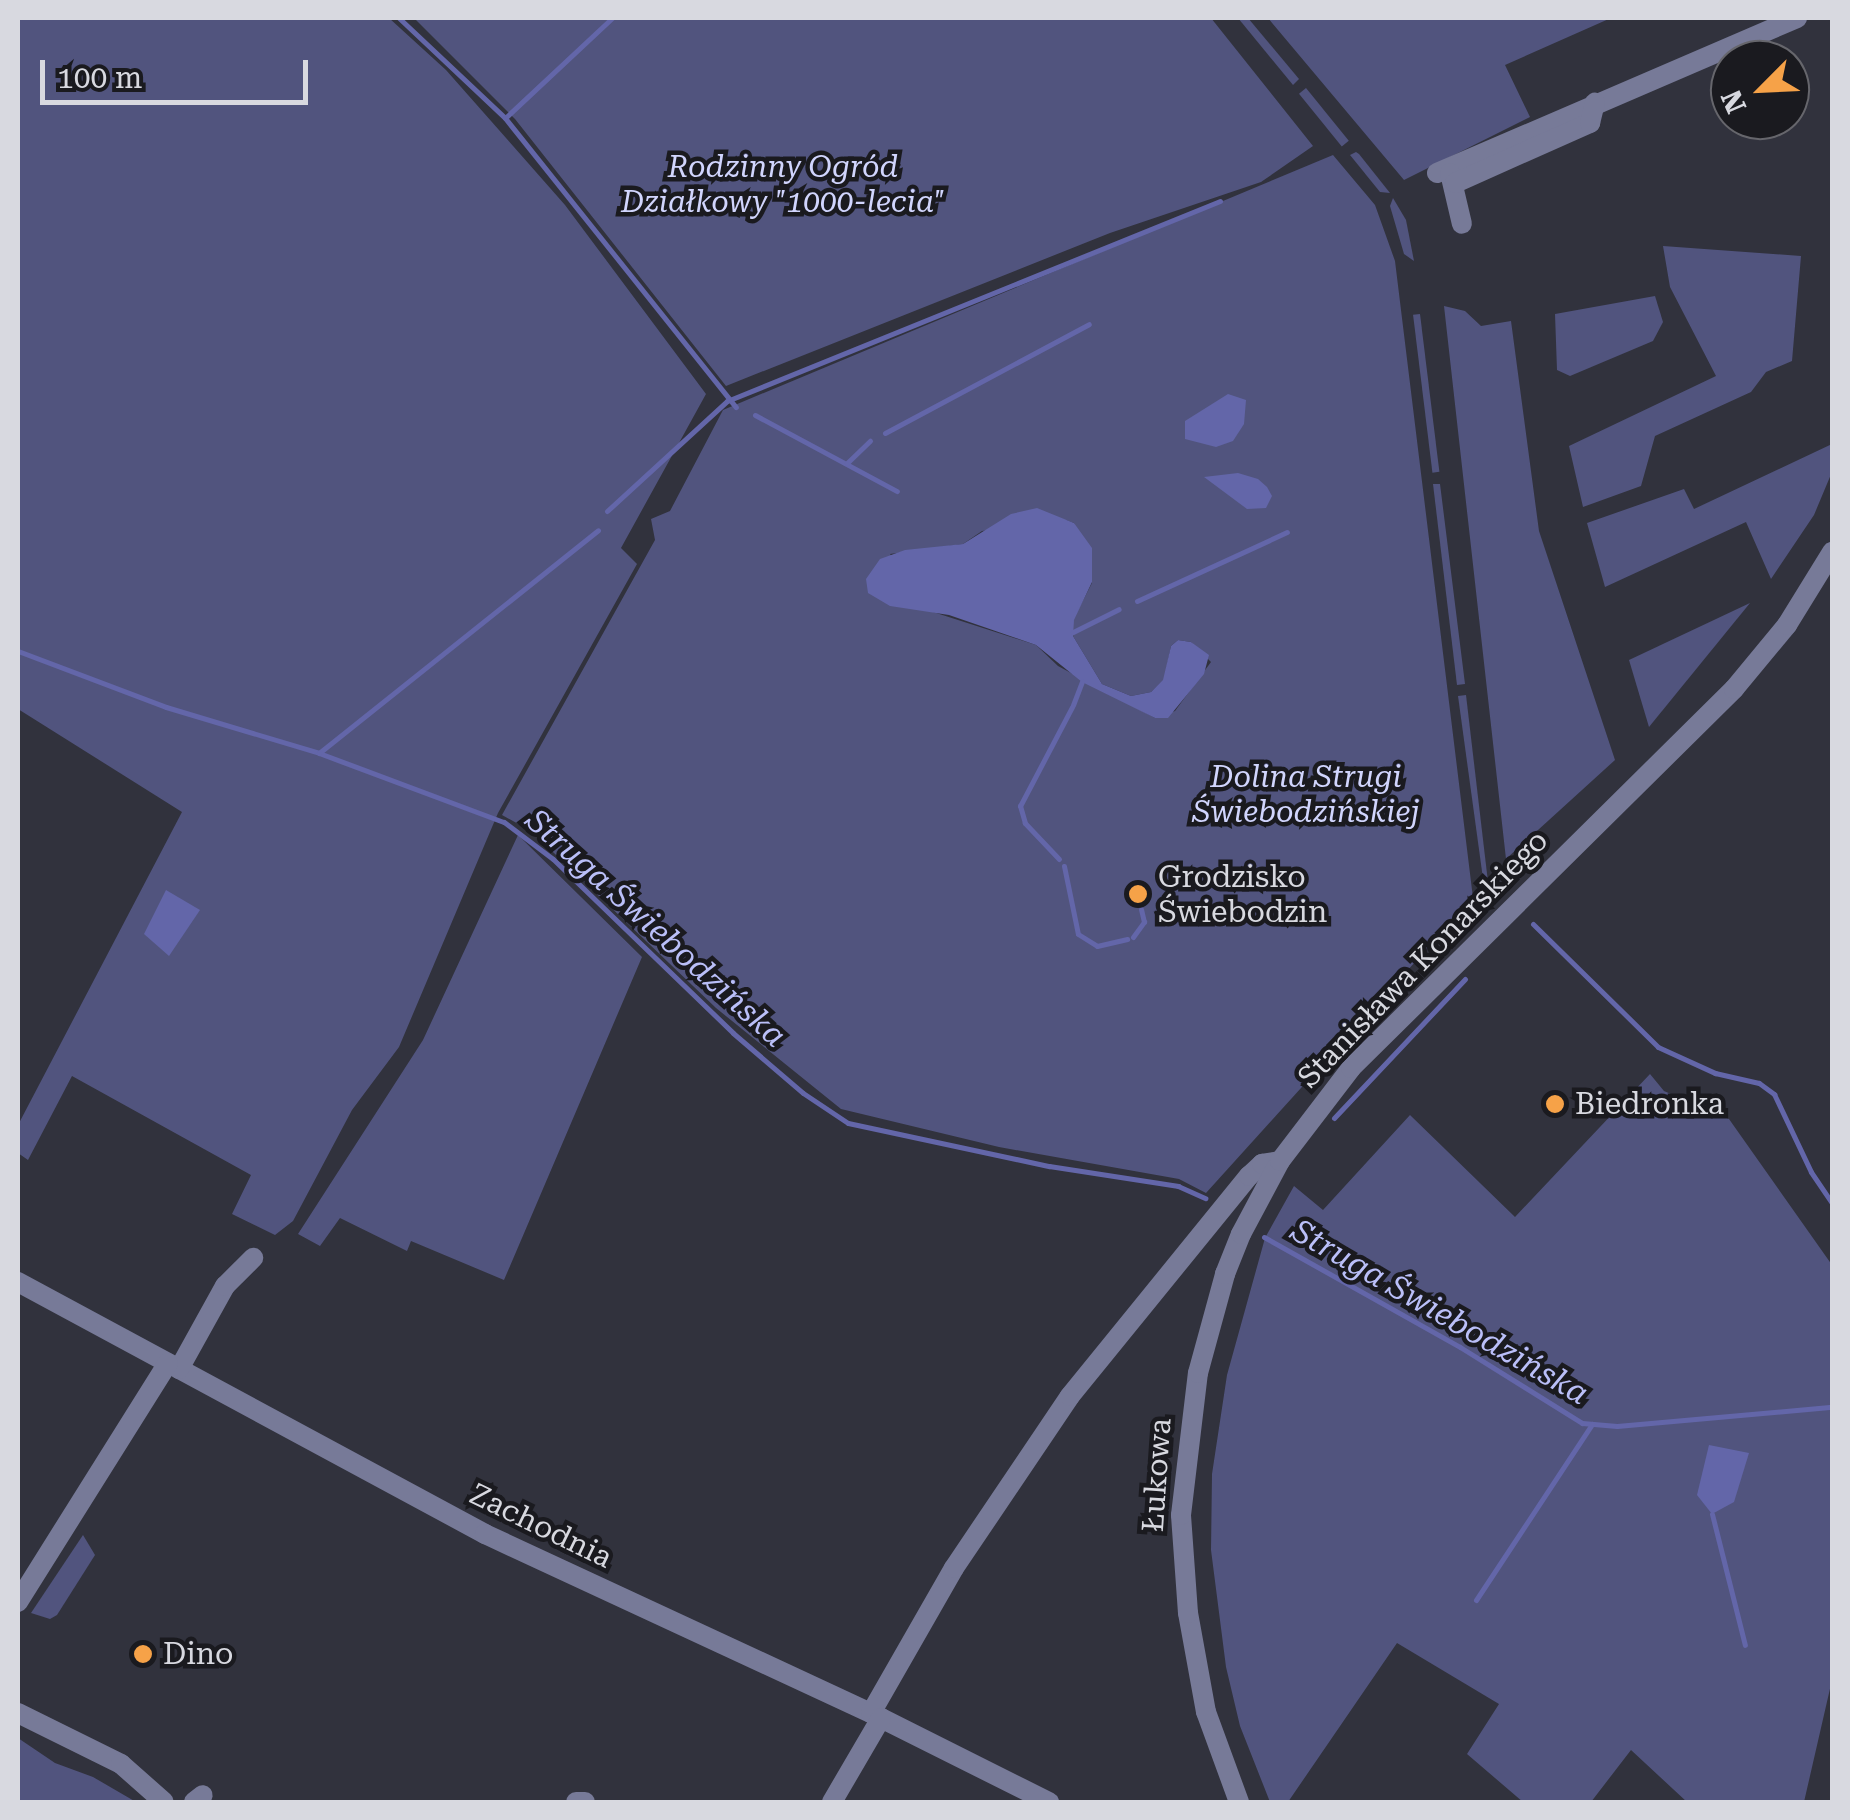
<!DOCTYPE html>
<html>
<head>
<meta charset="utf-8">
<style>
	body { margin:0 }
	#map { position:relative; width:1850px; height:1820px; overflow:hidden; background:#31323d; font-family:"Roboto Serif",serif }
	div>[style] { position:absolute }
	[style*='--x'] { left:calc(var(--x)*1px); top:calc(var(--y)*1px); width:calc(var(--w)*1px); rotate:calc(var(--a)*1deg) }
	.green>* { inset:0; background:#51547e; transform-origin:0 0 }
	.water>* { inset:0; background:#6366a9 }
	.stream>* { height:5px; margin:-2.5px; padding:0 2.5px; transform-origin:2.5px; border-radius:2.5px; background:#6366a9 }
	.minor>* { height:20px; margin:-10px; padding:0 10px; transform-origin:10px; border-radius:10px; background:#777a98 }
	.dots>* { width:28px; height:28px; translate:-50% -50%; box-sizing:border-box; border:5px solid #1a1a1f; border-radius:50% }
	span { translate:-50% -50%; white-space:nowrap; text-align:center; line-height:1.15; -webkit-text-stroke:9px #1a1a1f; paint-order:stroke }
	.park-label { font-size:30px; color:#d1d5fd; font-style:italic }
	.poi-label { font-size:30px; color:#d8d9e0 }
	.left { translate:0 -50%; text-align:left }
	.street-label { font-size:30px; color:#d8d9e0 }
	.water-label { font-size:32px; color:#babff8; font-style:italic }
	.frame { position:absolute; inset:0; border:20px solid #d8d9e0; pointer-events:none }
	.north { position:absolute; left:1710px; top:40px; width:100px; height:100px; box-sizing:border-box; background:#1a1a1f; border:2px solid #66666c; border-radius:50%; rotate:246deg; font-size:28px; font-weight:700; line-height:40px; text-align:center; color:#d8d9e0 }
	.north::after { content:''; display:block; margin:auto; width:35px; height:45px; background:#f6a248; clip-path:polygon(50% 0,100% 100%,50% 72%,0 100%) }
	.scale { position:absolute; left:40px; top:60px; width:268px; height:45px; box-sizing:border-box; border:5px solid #d8d9e0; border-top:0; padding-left:12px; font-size:30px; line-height:35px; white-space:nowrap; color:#d8d9e0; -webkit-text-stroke:8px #1a1a1f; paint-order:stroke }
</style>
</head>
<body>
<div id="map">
	<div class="green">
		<div style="clip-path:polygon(18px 18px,389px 18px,446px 70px,565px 205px,706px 394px,621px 548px,637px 564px,498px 813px,399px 1047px,352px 1110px,293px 1221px,275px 1235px,232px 1214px,251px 1175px,72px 1076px,28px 1160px,18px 1153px,18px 1125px,182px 812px,18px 709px)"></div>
		<div style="clip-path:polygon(414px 18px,1211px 18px,1313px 146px,1261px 182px,1110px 233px,726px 386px,515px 119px)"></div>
		<div style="clip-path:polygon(1238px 18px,1248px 18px,1299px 79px,1293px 85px)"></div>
		<div style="clip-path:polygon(1268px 18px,1611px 18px,1505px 65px,1530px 117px,1404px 180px)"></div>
		<div style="left:1306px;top:88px;width:68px;height:9px;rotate:51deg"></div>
		<div style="clip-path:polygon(1356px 152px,1359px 154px,1390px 193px,1380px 192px,1350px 155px)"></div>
		<div style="clip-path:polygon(evenodd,1333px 155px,1375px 205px,1395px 261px,1473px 898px,1206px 1193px,1179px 1179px,999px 1147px,841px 1109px,716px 1008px,531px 831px,502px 815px,655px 540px,651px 519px,670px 511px,723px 410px,1333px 155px,1066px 520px,1074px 523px,1092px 583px,1073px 620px,1073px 636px,1102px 684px,1131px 696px,1151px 692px,1164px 680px,1171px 646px,1178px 640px,1191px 642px,1211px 662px,1175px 711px,1155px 718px,1058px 666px,1036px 645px,930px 611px,890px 554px,963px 544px,982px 531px,1066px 520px)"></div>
		<div style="clip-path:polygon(1393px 198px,1406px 220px,1414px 261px,1404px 254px,1390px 206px)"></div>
		<div style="clip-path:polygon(1663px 246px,1801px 256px,1792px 361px,1766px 372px,1751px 392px,1655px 436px,1641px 486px,1583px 507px,1569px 446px,1716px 376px,1670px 287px)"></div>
		<div style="clip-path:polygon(1655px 296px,1663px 322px,1653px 341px,1570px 376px,1557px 370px,1555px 314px)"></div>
		<div style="clip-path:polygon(1444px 306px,1465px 311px,1481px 326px,1511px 321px,1539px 531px,1615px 760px,1506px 859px)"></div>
		<div style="left:1420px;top:314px;width:159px;height:7px;rotate:83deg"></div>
		<div style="clip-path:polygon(1832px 444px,1832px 472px,1814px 515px,1771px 579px,1746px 522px,1605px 587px,1587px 523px,1684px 489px,1694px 509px)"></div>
		<div style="clip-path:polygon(1433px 484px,1440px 484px,1465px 684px,1457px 685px)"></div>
		<div style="clip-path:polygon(1750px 603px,1649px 727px,1629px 660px)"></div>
		<div style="clip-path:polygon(1466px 695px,1488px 882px,1484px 886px,1458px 696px)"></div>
		<div style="clip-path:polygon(518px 835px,642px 957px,504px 1280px,411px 1241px,407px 1251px,340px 1218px,320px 1246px,298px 1234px,423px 1040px)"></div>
		<div style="clip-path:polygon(1650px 1074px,1664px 1091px,1729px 1119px,1832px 1265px,1832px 1680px,1804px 1802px,1687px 1802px,1631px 1750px,1591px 1802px,1523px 1802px,1467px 1754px,1499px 1704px,1397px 1643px,1288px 1802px,1270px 1802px,1240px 1726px,1226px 1667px,1211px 1550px,1212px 1474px,1227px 1375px,1265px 1238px,1294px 1186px,1323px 1210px,1410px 1115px,1515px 1217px)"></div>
		<div style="clip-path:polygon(83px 1535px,95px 1555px,57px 1615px,50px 1619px,31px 1613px)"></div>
		<div style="clip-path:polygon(18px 1738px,55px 1763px,93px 1777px,136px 1802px,18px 1802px)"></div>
	</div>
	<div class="water">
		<div style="clip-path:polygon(1228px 394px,1246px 400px,1244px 424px,1233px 441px,1216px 447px,1185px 439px,1185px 421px)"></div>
		<div style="clip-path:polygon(1238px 473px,1258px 479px,1267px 487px,1272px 496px,1266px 508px,1247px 509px,1204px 477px)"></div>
		<div style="clip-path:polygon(1037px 508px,1074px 523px,1092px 548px,1092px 582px,1074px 620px,1073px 636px,1102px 684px,1131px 696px,1151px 692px,1163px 680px,1171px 646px,1178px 640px,1191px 642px,1209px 655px,1204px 674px,1168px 718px,1155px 718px,1082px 682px,1036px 645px,949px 615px,890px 606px,868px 593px,866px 579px,880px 559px,905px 550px,963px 544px,1011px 514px)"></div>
		<div style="clip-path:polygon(166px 890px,200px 910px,169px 956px,144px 934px)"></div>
		<div style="clip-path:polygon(1709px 1445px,1749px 1453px,1734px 1502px,1712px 1514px,1697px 1495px)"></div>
	</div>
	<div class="stream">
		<div style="--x:399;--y:18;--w:146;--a:43.3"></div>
		<div style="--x:612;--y:18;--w:146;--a:136.9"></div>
		<div style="--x:505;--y:118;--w:370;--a:51.4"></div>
		<div style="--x:755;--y:415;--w:161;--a:28.2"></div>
		<div style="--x:885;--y:433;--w:231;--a:-28.1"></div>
		<div style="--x:847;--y:463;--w:32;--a:-44"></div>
		<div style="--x:607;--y:511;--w:163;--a:-42.5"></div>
		<div style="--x:727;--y:401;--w:532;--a:-22.08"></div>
		<div style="--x:1137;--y:601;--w:165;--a:-24.7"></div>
		<div style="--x:1073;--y:632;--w:51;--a:-26.6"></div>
		<div style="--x:18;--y:651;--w:158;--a:20.7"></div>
		<div style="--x:166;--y:707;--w:160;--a:16.7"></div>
		<div style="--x:319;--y:753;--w:197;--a:20.5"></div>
		<div style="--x:504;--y:822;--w:61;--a:37.1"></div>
		<div style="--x:553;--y:859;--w:250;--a:44"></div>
		<div style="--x:733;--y:1033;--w:92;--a:40.6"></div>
		<div style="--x:803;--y:1093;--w:54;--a:33.7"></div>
		<div style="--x:848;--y:1123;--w:206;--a:12.1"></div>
		<div style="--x:1049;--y:1166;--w:131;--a:8.8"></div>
		<div style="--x:1178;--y:1186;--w:30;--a:24"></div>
		<div style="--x:1073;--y:705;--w:25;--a:-69"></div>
		<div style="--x:319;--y:753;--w:357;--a:-38.6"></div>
		<div style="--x:1059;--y:859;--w:50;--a:-133.4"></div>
		<div style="--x:1025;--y:823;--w:18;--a:-106"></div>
		<div style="--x:1020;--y:806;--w:112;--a:-62.3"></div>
		<div style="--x:1064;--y:866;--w:69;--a:78.4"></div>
		<div style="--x:1078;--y:934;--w:22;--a:32"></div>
		<div style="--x:1097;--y:946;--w:31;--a:-13"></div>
		<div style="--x:1533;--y:924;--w:175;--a:44.5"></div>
		<div style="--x:1658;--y:1047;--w:63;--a:24.5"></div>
		<div style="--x:1715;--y:1073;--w:45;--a:12.8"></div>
		<div style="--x:1759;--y:1083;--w:19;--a:36"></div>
		<div style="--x:1774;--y:1094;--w:86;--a:64.6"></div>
		<div style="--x:1811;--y:1172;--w:37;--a:56"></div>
		<div style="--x:1133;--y:937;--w:19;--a:-54"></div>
		<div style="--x:1144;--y:922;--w:13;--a:-103"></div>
		<div style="--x:1334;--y:1118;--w:191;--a:-46.7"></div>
		<div style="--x:1264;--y:1237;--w:225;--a:29.3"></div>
		<div style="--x:1460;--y:1347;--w:144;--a:31.9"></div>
		<div style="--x:1582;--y:1423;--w:35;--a:5"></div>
		<div style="--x:1617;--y:1426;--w:216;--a:-5.1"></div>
		<div style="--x:1712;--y:1514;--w:135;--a:75.9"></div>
		<div style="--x:1476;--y:1600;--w:211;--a:-56.6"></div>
	</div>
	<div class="minor">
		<div style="--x:1437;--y:173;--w:392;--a:-23.3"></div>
		<div style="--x:1450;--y:173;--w:52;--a:76.8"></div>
		<div style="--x:1455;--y:183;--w:148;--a:-24"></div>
		<div style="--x:1590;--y:123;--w:21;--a:-76"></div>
		<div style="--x:18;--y:1282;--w:531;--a:28.35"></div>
		<div style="--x:485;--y:1534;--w:437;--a:24.9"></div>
		<div style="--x:881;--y:1718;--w:188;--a:26.6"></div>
		<div style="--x:179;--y:1369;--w:95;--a:-61"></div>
		<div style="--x:225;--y:1286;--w:40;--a:-45"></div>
		<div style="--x:18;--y:1602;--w:282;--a:-57.9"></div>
		<div style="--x:18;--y:1713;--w:115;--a:26.3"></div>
		<div style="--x:121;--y:1764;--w:57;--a:41.5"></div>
		<div style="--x:871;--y:1713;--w:167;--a:-60.2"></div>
		<div style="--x:954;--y:1568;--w:207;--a:-56"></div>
		<div style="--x:1070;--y:1396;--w:284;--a:-50.9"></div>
		<div style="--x:1249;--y:1176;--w:18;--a:-43"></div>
		<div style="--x:1262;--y:1164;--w:18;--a:-9"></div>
		<div style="--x:194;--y:1802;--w:11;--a:-38"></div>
		<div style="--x:576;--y:1802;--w:9;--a:0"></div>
		<div style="--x:832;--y:1802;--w:97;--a:-59.7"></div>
		<div style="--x:1239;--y:1802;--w:96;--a:-110.1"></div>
		<div style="--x:1206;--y:1712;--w:101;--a:-100.3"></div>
		<div style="--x:1188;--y:1613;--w:98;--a:-94.1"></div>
		<div style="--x:1181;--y:1515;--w:143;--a:-83.2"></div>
		<div style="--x:1198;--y:1373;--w:103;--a:-74.7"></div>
		<div style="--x:1225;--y:1274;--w:43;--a:-68.2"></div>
		<div style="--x:1241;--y:1234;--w:83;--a:-61.9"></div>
		<div style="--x:1280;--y:1161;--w:117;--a:-52.6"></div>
		<div style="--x:1351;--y:1068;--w:539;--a:-44.7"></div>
		<div style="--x:1734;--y:689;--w:83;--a:-50.4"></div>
		<div style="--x:1787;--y:625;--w:86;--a:-58.3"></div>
	</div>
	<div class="dots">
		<div style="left:1138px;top:894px;background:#f6a248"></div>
		<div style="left:1555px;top:1104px;background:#f6a248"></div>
		<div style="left:143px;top:1654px;background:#f6a248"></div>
	</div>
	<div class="park-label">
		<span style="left:783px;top:184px">Rodzinny Ogród<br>Działkowy "1000-lecia"</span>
		<span style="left:1306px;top:794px">Dolina Strugi<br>Świebodzińskiej</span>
	</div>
	<div class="poi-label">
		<span class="left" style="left:1158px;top:894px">Grodzisko<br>Świebodzin</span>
		<span class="left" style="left:1575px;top:1104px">Biedronka</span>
		<span class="left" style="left:163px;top:1654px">Dino</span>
	</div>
	<div class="street-label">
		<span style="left:1423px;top:959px;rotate:-46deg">Stanisława Konarskiego</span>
		<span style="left:1157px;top:1475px;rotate:-86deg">Łukowa</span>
		<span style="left:541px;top:1526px;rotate:26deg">Zachodnia</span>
	</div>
	<div class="water-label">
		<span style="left:656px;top:928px;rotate:42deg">Struga Świebodzińska</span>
		<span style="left:1440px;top:1312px;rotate:30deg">Struga Świebodzińska</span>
	</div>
	<div class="frame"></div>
	<div class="north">N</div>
	<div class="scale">100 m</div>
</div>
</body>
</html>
